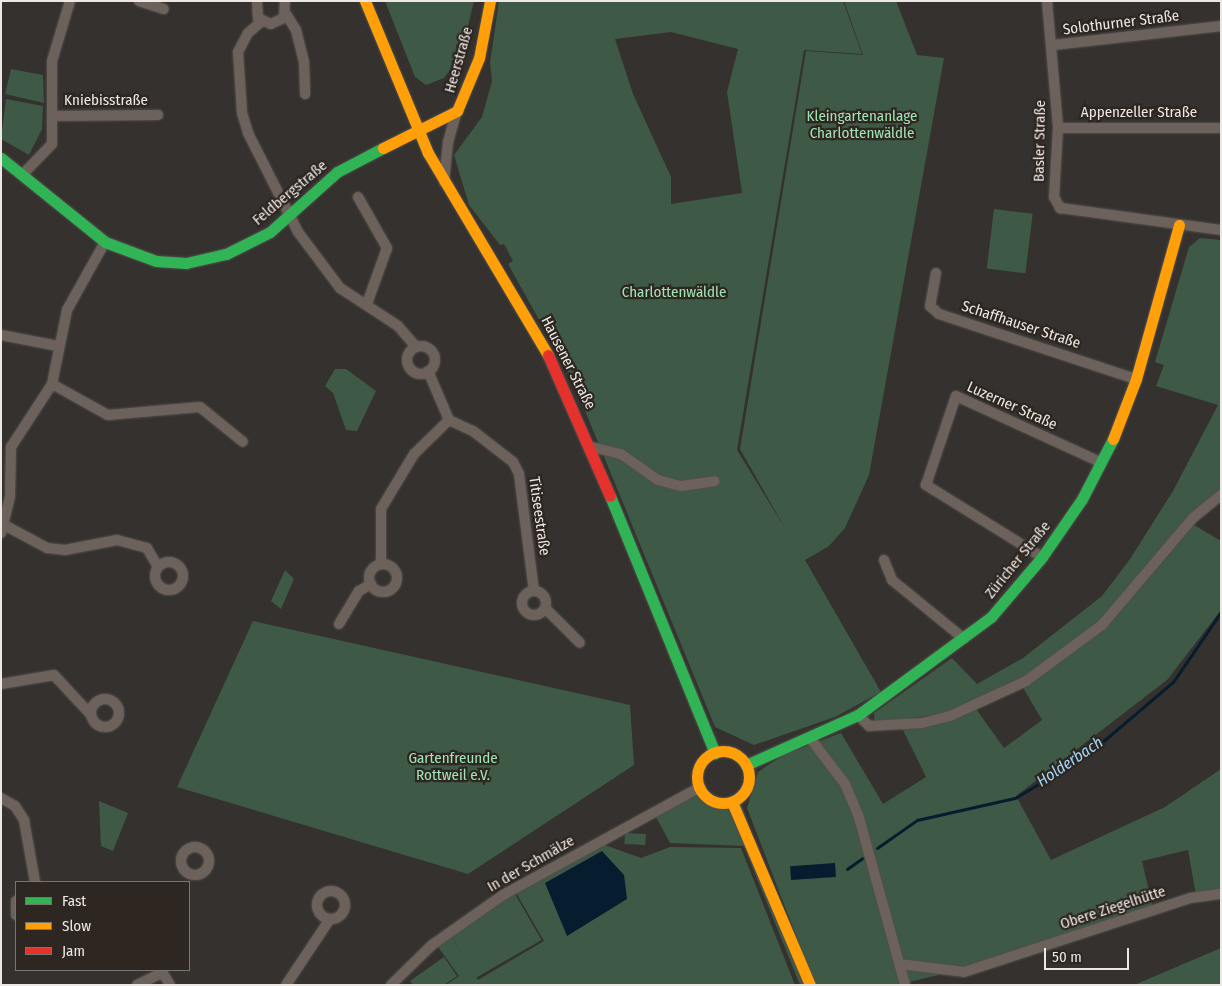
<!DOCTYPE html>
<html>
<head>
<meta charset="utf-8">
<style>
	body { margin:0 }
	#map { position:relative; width:1222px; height:986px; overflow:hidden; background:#34312e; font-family:"Fira Sans Condensed",sans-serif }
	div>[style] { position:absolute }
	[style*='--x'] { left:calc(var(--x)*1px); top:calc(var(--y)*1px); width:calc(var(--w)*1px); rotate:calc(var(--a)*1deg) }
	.green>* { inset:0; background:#3e5a46; transform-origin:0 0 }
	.water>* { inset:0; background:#051d2e; transform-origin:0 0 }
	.stream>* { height:3px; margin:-1.5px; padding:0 1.5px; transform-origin:1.5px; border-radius:1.5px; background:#051d2e }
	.roads { filter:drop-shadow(0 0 1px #514e4c) drop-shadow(0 0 1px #514e4c) }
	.street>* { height:10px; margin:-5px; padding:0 5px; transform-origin:5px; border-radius:5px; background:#6d615c }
	.street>.ring { margin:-5px; padding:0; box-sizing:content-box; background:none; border:10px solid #6d615c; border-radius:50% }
	.fast>* { height:11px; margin:-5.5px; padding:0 5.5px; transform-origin:5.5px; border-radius:5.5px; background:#30b455 }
	.slow>* { height:11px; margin:-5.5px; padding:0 5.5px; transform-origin:5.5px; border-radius:5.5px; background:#ff9f0a }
	.slow>.ring { margin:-5.5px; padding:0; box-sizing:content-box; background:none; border:11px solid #ff9f0a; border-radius:50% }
	.jam>* { height:11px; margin:-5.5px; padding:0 5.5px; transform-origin:5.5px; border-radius:5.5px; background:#e5322d }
	span { translate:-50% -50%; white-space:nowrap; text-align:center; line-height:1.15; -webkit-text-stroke:4.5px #2e2620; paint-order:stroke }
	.street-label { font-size:15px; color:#ede8e4 }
	.park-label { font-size:15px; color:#a0e5b6 }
	.water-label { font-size:16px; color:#a1d8fd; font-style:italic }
	.frame { position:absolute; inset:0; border:2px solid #ede8e4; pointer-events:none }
	.legend { position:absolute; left:15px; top:881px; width:175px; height:90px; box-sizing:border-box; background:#2e2620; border:1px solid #7a746e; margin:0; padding:6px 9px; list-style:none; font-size:15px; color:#ede8e4 }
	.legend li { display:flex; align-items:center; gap:10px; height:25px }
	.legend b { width:25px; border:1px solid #7a746e }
	.scale { position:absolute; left:1044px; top:948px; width:85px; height:22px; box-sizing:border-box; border:2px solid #ede8e4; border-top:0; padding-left:6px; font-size:15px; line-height:18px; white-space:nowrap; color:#ede8e4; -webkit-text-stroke:4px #2e2620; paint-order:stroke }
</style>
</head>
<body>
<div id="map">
	<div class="green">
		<div style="clip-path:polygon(385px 1px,474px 1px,461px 54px,444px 78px,426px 85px,415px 77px)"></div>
		<div style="clip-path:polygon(evenodd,499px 1px,843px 1px,862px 54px,804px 50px,737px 450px,786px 530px,740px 449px,806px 51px,863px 55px,844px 1px,896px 1px,917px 55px,944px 58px,869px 475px,845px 528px,829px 546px,805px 560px,881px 692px,835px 717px,754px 745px,715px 727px,572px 379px,508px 264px,513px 261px,504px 244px,500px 245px,469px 205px,454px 155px,482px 117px,492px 81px,490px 62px,499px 1px,671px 32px,738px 49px,727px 92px,742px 193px,671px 204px,671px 177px,633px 94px,615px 39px,671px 32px)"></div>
		<div style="clip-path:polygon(11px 69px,43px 75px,44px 103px,5px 94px)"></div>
		<div style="clip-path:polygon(6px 99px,43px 106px,42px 129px,29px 155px,1px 139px)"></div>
		<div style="left:994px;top:209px;width:39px;height:60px;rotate:7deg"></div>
		<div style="clip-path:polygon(1200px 238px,1221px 240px,1221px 490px,1185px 520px,1096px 626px,1031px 672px,948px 713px,875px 723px,874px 713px,952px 658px,977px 684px,1023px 658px,1102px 596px,1130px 559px,1173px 491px,1218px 405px,1156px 386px,1164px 365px,1155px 362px,1189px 247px)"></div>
		<div style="clip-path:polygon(335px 369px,346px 369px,376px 391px,357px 431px,346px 430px,333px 393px,325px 386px)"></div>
		<div style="clip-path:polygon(1194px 525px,1221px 541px,1221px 610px,1167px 680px,1016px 796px,1051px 860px,1165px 807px,1221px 769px,1221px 892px,1196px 895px,1188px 850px,1142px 861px,1153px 908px,964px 969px,896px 985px,815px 985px,747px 808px,758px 772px,783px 755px,841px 733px,883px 804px,926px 777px,901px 726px,951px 721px,976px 709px,1004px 748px,1042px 720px,1022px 686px,1106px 628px)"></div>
		<div style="clip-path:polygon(285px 570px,294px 579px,281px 609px,271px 601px)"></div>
		<div style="clip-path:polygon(253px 621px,630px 705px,634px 765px,468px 874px,177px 787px)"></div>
		<div style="clip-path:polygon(702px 793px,715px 805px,741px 804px,809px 985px,800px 985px,744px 846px,670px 843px,655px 815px)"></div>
		<div style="clip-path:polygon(99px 801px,128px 813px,113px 851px,101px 846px)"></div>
		<div style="left:625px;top:833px;width:21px;height:11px;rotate:3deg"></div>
		<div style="clip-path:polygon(602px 844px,641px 858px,670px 847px,741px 848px,795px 985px,446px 985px,459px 976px,436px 944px,450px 934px,478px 980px,544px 941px,515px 891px)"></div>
		<div style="left:515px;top:894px;width:53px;height:76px;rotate:60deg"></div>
		<div style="clip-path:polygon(1221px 948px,1221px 985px,1134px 985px)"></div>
		<div style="clip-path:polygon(444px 957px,457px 976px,444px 985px,413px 985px,410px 981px)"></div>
	</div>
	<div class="water">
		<div style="clip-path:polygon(602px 851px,624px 875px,627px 899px,567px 936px,545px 883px)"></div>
		<div style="left:835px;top:863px;width:14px;height:45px;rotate:86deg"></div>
	</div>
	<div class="stream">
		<div style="--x:877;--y:848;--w:49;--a:-35"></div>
		<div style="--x:917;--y:820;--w:100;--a:-12.7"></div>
		<div style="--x:1015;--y:798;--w:85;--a:-31.1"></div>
		<div style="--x:1088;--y:754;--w:111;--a:-40.3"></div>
		<div style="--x:1173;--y:682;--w:85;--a:-55.6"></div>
		<div style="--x:847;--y:869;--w:19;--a:-35"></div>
	</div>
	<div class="roads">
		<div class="street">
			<div style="--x:139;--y:1;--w:26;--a:18"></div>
			<div style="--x:257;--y:1;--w:17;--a:87"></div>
			<div style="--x:258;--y:18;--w:14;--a:25"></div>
			<div style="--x:271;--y:24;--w:14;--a:-25"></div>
			<div style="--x:284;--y:18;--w:17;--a:-87"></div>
			<div style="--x:1047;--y:1;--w:127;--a:85"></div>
			<div style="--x:1058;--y:128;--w:69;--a:93.3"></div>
			<div style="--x:1054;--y:197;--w:13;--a:61"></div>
			<div style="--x:1060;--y:208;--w:162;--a:7.8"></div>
			<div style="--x:286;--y:14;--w:19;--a:58"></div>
			<div style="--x:296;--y:30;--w:33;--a:76"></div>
			<div style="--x:304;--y:62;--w:32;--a:88"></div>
			<div style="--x:262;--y:21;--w:18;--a:139"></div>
			<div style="--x:248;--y:33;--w:21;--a:118"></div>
			<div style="--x:238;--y:52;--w:61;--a:86.2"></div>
			<div style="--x:242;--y:113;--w:21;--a:73"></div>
			<div style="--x:248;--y:133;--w:111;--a:63.2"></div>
			<div style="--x:298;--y:232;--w:70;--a:53.1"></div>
			<div style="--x:340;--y:288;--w:69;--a:33.2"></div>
			<div style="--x:398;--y:326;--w:28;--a:49"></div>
			<div style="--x:1054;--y:45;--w:168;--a:-6.5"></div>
			<div style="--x:54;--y:116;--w:104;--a:-0.6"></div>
			<div style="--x:1058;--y:128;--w:163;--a:0"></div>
			<div style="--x:24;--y:173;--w:40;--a:-46"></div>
			<div style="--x:52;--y:144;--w:83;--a:-90"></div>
			<div style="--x:52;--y:61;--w:63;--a:-73.3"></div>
			<div style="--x:444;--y:182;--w:40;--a:-84.3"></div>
			<div style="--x:448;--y:142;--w:32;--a:-74"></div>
			<div style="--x:358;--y:197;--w:59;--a:60.4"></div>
			<div style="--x:387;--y:248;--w:59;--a:109.7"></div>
			<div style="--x:936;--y:273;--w:34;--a:100"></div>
			<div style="--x:930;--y:306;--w:12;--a:42"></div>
			<div style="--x:939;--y:314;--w:207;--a:18.3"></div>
			<div style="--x:1;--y:335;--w:58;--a:10.9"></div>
			<div class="ring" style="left:407px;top:346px;width:18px;height:18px"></div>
			<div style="--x:428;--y:371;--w:53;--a:66.8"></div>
			<div style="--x:449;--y:420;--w:26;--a:25"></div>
			<div style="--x:473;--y:431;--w:51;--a:37.8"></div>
			<div style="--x:513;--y:462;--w:13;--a:63"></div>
			<div style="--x:519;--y:474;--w:118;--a:82.7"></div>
			<div style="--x:52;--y:384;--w:64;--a:29"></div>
			<div style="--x:108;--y:415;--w:92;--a:-5"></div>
			<div style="--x:200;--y:407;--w:55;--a:39.1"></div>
			<div style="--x:592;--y:447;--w:30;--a:14"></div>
			<div style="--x:621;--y:454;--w:45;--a:35.1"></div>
			<div style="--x:658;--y:480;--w:24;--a:15"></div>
			<div style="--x:681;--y:486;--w:34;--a:-8"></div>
			<div style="--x:6;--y:526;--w:47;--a:28.2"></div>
			<div style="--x:47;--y:548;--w:18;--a:6"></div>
			<div style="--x:65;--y:550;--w:53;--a:-10.9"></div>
			<div style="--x:117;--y:540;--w:31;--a:15"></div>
			<div style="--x:147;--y:548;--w:22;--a:60"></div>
			<div style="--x:1;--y:533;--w:37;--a:-76"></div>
			<div style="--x:10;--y:497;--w:50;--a:-88.9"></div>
			<div style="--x:11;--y:447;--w:75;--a:-56.9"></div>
			<div style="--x:52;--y:384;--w:76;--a:-78.5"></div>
			<div style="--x:67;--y:310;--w:78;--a:-60.8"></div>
			<div style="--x:1042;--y:557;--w:137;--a:-148.2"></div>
			<div style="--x:926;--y:485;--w:94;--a:-71.4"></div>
			<div style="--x:956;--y:396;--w:158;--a:24.6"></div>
			<div style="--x:884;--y:560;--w:22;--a:68"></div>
			<div style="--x:892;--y:580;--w:93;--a:39.3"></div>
			<div class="ring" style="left:155px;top:562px;width:18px;height:18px"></div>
			<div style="--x:381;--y:564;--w:55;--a:-90"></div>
			<div style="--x:381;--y:509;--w:64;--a:-59"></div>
			<div style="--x:414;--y:454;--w:49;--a:-44.2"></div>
			<div class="ring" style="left:369px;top:564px;width:18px;height:18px"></div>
			<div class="ring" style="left:522px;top:591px;width:14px;height:14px"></div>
			<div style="--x:545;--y:608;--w:49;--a:45"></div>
			<div style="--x:339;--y:624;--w:39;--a:-59"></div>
			<div style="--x:359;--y:591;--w:14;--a:-30"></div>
			<div style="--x:1;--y:684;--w:54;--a:-9.6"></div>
			<div style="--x:54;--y:675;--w:54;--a:47.2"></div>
			<div class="ring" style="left:91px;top:699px;width:18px;height:18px"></div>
			<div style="--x:858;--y:715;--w:16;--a:45"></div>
			<div style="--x:869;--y:726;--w:53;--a:-3.2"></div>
			<div style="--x:922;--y:723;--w:29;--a:-14"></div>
			<div style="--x:950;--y:716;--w:84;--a:-24.7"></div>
			<div style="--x:1026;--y:681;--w:94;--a:-36.4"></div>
			<div style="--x:1102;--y:625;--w:142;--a:-49.6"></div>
			<div style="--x:1194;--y:517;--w:35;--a:-39"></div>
			<div style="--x:810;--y:738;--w:58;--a:52.7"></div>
			<div style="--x:845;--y:784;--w:33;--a:67"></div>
			<div style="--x:858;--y:814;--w:177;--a:74.6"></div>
			<div style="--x:1;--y:798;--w:16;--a:30"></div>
			<div style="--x:15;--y:806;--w:17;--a:57"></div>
			<div style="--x:24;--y:820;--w:63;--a:79.9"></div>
			<div class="ring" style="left:181px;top:847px;width:18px;height:18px"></div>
			<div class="ring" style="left:317px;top:891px;width:18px;height:18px"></div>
			<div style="--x:16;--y:901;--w:14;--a:90"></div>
			<div style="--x:900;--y:964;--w:64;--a:7.1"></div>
			<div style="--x:964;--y:972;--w:239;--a:-18.1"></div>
			<div style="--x:1191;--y:898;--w:30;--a:-8"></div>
			<div style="--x:161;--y:970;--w:17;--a:59"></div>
			<div style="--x:137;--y:985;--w:28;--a:-26"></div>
			<div style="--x:286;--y:985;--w:79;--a:-56.3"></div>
			<div style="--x:391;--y:985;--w:57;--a:-44.3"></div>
			<div style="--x:432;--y:945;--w:87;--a:-35.2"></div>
			<div style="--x:503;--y:895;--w:225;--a:-28.7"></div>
		</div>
		<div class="fast">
			<div style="--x:1;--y:158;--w:134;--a:38.9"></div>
			<div style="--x:105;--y:242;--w:54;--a:20.4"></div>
			<div style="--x:156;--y:261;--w:30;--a:4"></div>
			<div style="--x:186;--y:263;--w:41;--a:-12.7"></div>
			<div style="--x:226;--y:254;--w:49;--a:-26.6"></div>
			<div style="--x:270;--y:232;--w:90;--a:-41.8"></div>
			<div style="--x:337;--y:172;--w:52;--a:-27.6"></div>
			<div style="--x:610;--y:496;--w:278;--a:67.8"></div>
			<div style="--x:746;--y:765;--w:123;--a:-24.1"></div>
			<div style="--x:858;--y:715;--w:165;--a:-36.4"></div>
			<div style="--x:991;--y:617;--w:79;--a:-49.6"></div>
			<div style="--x:1042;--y:557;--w:70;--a:-55.4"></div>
			<div style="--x:1082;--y:499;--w:68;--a:-62.7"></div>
		</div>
		<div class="slow">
			<div style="--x:365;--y:1;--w:165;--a:67.5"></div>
			<div style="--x:428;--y:153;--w:235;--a:59.3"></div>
			<div style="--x:383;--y:148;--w:83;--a:-26.6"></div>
			<div style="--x:457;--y:111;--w:57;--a:-67.5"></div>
			<div style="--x:479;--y:58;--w:58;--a:-79.1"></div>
			<div style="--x:1113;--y:439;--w:64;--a:-69"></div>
			<div style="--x:1136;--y:379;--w:160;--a:-74.4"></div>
			<div class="ring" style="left:697px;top:751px;width:41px;height:41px"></div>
			<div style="--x:732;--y:802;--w:199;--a:66.9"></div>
		</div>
		<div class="jam">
			<div style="--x:548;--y:355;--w:154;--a:66.3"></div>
		</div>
	</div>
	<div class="street-label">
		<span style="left:1121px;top:23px;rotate:-7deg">Solothurner Straße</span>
		<span style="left:459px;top:60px;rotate:-74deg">Heerstraße</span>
		<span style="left:106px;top:101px">Kniebisstraße</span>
		<span style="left:1139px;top:113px">Appenzeller Straße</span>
		<span style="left:1040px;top:141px;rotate:-89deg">Basler Straße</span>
		<span style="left:290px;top:193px;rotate:-40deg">Feldbergstraße</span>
		<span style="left:1021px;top:325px;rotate:18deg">Schaffhauser Straße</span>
		<span style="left:568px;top:363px;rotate:63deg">Hausener Straße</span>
		<span style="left:1012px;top:406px;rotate:24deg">Luzerner Straße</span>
		<span style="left:539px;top:516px;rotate:82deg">Titiseestraße</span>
		<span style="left:1018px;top:560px;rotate:-51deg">Züricher Straße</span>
		<span style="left:531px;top:864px;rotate:-30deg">In der Schmälze</span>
		<span style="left:1113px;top:908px;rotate:-18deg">Obere Ziegelhütte</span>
	</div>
	<div class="park-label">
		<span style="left:862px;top:125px">Kleingartenanlage<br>Charlottenwäldle</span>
		<span style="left:674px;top:293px">Charlottenwäldle</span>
		<span style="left:453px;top:767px">Gartenfreunde<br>Rottweil e.V.</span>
	</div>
	<div class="water-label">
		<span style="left:1070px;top:762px;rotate:-34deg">Holderbach</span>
	</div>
	<div class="frame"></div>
	<ul class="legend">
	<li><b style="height:6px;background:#30b455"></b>Fast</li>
	<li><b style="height:6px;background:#ff9f0a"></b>Slow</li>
	<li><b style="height:6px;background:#e5322d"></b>Jam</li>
	</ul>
	<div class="scale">50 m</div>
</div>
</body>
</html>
